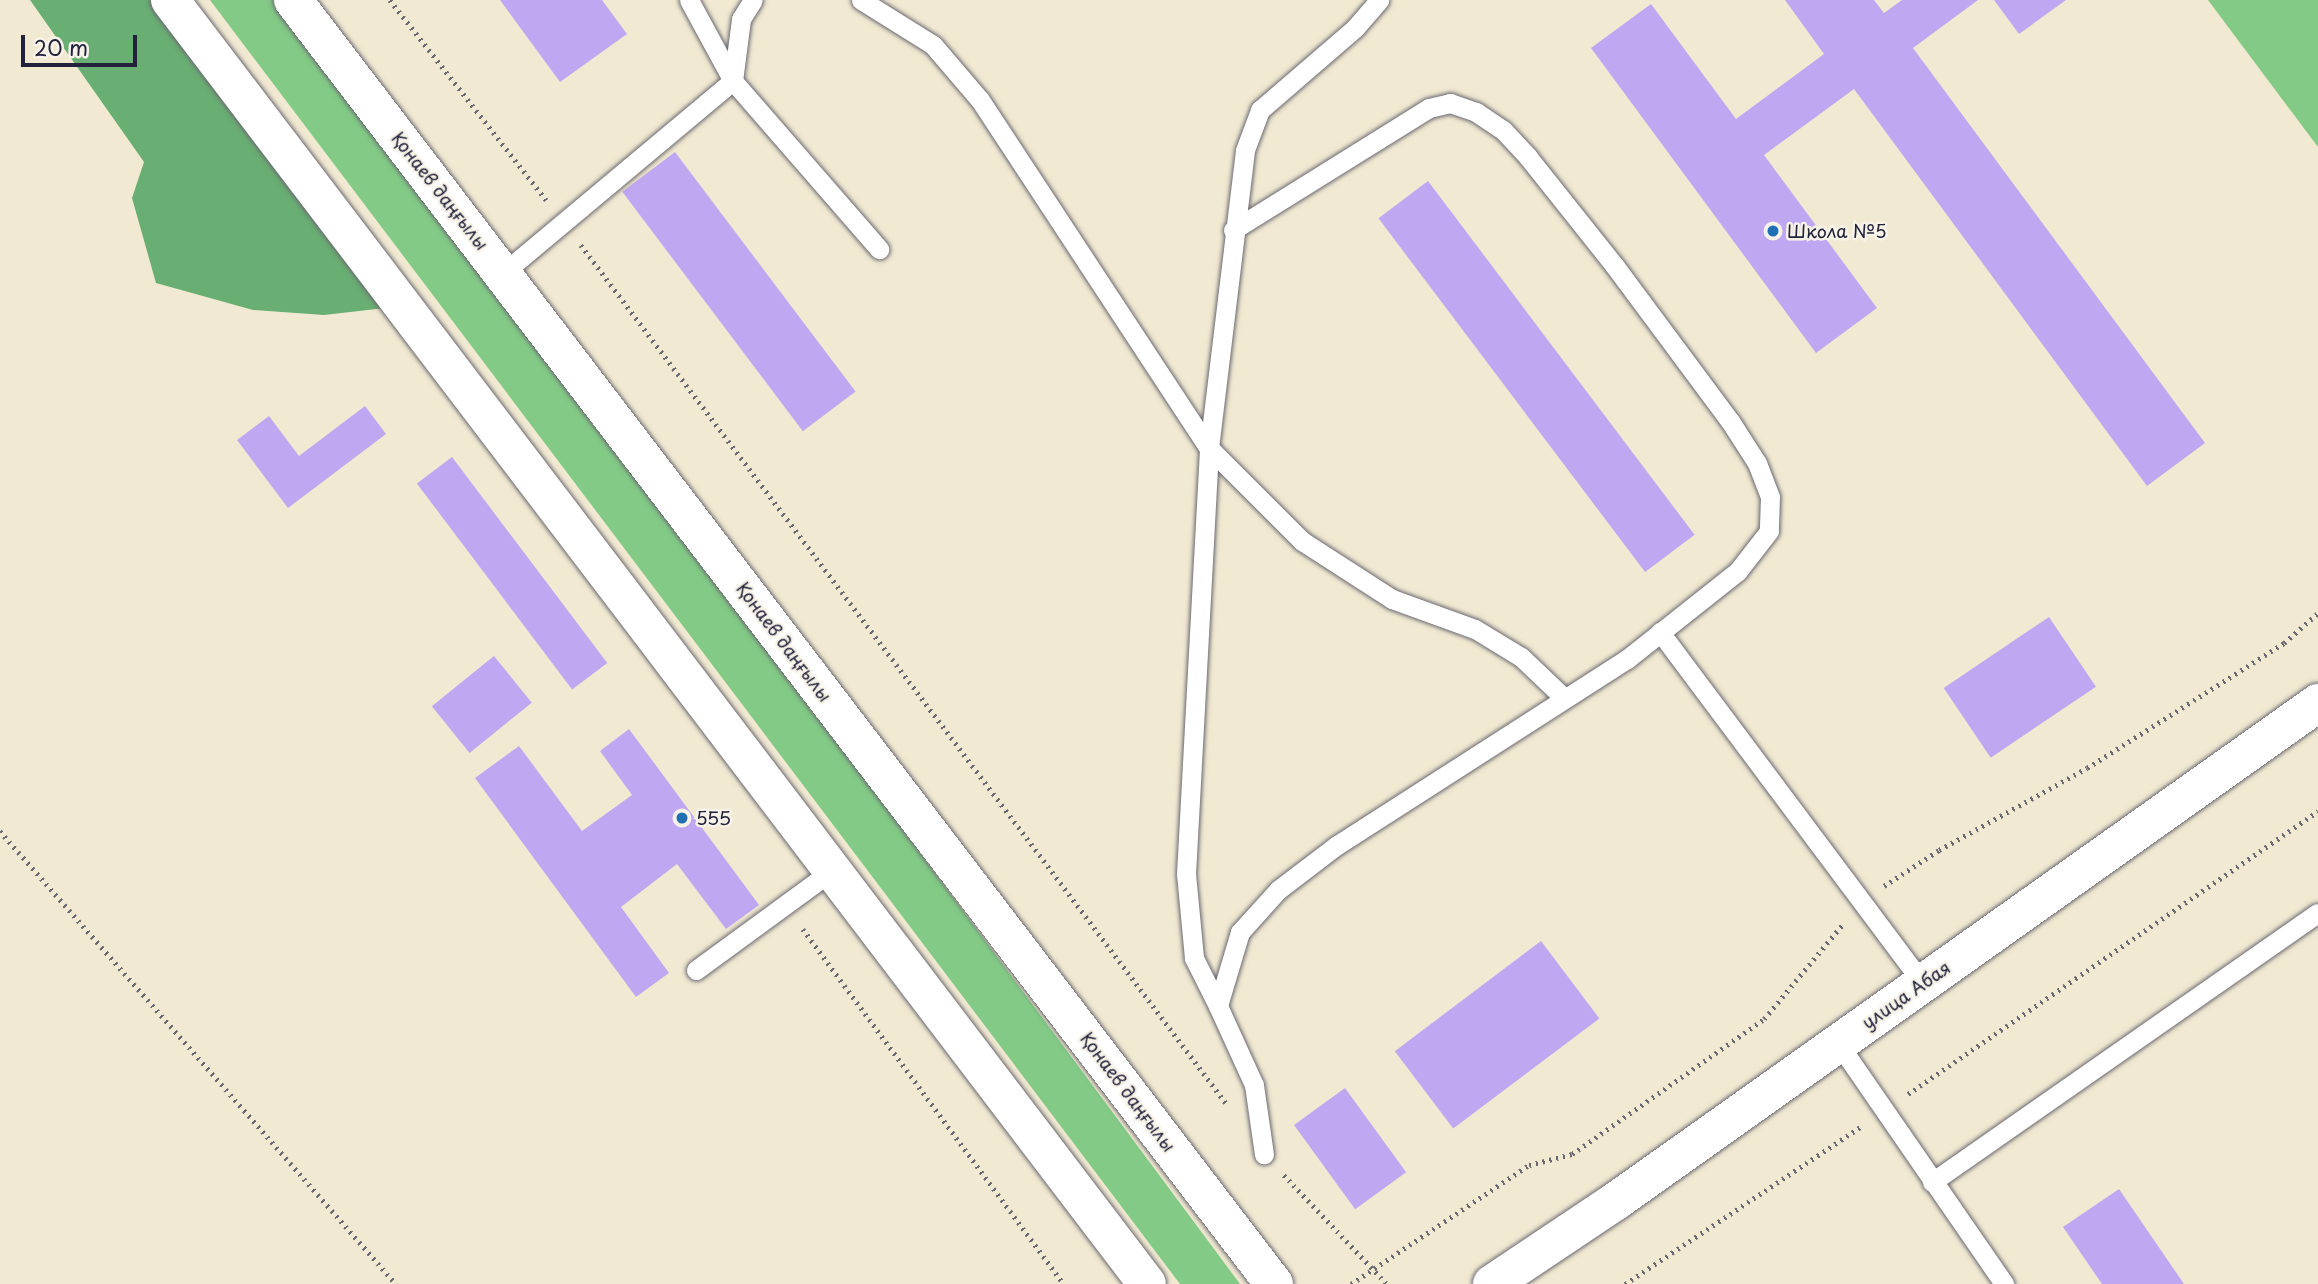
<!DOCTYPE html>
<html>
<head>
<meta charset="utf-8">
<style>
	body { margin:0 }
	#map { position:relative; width:2318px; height:1284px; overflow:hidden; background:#f1e9d2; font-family:"Playpen Sans",sans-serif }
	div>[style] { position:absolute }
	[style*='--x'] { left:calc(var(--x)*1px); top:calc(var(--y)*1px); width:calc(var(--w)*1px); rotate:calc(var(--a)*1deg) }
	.green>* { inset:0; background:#82ca86 }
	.forest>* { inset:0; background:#69ae73 }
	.building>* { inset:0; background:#bfa8f1; transform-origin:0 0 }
	.path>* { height:4.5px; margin-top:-2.25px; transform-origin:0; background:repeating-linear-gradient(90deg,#6a6870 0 2px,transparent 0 7px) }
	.roads { filter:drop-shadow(0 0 2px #6a6870) drop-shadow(0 0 2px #6a6870) }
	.lane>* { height:19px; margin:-9.5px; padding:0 9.5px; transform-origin:9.5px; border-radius:9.5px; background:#fff }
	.secondary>* { height:38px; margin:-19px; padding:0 19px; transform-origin:19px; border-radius:19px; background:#fff }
	.dots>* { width:19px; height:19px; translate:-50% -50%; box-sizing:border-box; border:4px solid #f7f3e8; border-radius:50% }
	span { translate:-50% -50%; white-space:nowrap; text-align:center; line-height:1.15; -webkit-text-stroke:5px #f7f3e8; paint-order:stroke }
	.street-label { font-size:18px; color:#22223b }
	.poi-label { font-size:18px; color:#22223b }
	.left { translate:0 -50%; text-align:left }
	.scale { position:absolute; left:21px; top:35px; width:116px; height:32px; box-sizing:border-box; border:4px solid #22223b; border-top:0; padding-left:9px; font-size:21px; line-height:24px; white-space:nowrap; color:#22223b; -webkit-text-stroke:5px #f7f3e8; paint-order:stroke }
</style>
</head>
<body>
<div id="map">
	<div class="green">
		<div style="clip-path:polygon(210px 0,287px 0,1240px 1284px,1180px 1284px)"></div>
		<div style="clip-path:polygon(2208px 0,2318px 0,2318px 147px)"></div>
	</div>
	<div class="forest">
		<div style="clip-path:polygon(30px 0,170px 0,403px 306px,324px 315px,253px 310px,156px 283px,132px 198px,144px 162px)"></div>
	</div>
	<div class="building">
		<div style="clip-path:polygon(500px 0,602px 0,627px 34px,560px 82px)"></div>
		<div style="clip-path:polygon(1785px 0,1874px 0,1884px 13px,1902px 0,1978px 0,1913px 48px,2205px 443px,2147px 486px,1854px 89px,1764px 155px,1877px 308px,1816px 353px,1591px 48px,1651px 4px,1736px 119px,1824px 54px)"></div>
		<div style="clip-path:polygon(1994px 0,2066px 0,2019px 34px)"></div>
		<div style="left:675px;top:152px;width:300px;height:66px;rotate:53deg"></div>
		<div style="left:1428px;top:181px;width:443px;height:62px;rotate:53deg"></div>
		<div style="clip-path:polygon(365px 406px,386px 434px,288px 508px,237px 440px,269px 416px,299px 456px)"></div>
		<div style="left:452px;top:457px;width:258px;height:44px;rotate:53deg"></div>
		<div style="left:2049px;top:617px;width:84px;height:127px;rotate:56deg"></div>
		<div style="left:494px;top:656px;width:60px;height:80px;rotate:51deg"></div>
		<div style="clip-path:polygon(629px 729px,759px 905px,726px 929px,677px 864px,621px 907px,669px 973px,636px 997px,475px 778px,519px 746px,582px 831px,632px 795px,600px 751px)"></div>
		<div style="left:1541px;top:941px;width:97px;height:183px;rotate:53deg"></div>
		<div style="left:1345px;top:1088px;width:104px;height:63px;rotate:54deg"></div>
		<div style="clip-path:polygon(2119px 1189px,2184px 1284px,2102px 1284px,2063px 1227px)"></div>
	</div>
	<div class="path">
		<div style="--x:390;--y:0;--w:254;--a:52"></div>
		<div style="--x:581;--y:245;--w:1073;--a:53.07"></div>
		<div style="--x:0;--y:831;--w:602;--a:48.84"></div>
		<div style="--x:1884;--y:886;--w:66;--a:-33.2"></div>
		<div style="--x:1939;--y:850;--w:169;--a:-29"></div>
		<div style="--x:2087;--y:768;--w:233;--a:-32.4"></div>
		<div style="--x:2284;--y:643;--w:45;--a:-41.4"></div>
		<div style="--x:803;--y:929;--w:441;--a:53.7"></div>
		<div style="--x:1908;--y:1094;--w:498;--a:-34.6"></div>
		<div style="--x:1284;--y:1175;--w:150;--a:46.6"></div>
		<div style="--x:1351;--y:1284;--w:214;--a:-33.8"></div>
		<div style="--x:1529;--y:1165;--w:44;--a:-14.3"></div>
		<div style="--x:1572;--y:1154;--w:235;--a:-35.1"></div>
		<div style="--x:1764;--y:1019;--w:122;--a:-50.3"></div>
		<div style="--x:1625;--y:1284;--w:283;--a:-33.7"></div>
	</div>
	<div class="roads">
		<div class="lane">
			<div style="--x:689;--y:0;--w:92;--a:61.5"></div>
			<div style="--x:733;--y:81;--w:223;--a:49"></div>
			<div style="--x:861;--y:0;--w:85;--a:32"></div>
			<div style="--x:933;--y:45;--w:72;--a:49.5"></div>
			<div style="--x:980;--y:100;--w:417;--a:56.7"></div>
			<div style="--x:1209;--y:448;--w:132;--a:45"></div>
			<div style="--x:1302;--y:541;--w:107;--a:32.8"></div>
			<div style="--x:1392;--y:599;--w:88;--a:19.9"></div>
			<div style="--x:1475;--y:629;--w:54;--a:31.3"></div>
			<div style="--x:1521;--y:657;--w:59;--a:43.6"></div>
			<div style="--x:1233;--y:230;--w:231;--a:-31.9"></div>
			<div style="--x:1429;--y:108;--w:22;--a:-13"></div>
			<div style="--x:1450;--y:103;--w:28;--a:19"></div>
			<div style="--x:1476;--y:112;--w:32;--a:34"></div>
			<div style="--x:1503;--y:130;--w:37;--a:47"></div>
			<div style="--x:1528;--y:157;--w:138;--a:51.5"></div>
			<div style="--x:1614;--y:265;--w:194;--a:53.4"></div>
			<div style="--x:1730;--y:421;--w:50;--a:57.3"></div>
			<div style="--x:1757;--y:463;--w:36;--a:69"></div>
			<div style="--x:1770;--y:497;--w:34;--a:92"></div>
			<div style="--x:1769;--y:531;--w:51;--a:127.8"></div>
			<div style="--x:1738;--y:571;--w:142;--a:141.6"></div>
			<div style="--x:1627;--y:659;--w:345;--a:147.3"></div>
			<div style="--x:1337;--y:845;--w:74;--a:142.7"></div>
			<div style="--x:1278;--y:890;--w:57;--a:132.1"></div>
			<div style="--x:1240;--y:932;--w:77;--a:106.6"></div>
			<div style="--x:1218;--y:1006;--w:87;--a:65.5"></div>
			<div style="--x:1254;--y:1085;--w:70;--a:81.8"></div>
			<div style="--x:503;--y:273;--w:300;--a:-39.9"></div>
			<div style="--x:733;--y:81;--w:63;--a:-82.6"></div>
			<div style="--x:741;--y:19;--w:22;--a:-58"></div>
			<div style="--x:1660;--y:632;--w:439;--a:53.2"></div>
			<div style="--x:696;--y:970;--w:166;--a:-36.2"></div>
			<div style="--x:1218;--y:1006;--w:54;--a:-116.6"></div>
			<div style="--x:1194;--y:958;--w:84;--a:-95.4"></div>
			<div style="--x:1186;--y:874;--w:427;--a:-86.9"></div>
			<div style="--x:1209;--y:448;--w:300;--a:-83.1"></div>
			<div style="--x:1245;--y:150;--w:43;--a:-69.4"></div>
			<div style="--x:1260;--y:110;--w:125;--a:-40.8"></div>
			<div style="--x:1355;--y:28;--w:37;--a:-49"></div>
			<div style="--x:1838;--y:1043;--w:293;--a:55.4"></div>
			<div style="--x:1932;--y:1182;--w:470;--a:-34.9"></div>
		</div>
		<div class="secondary">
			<div style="--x:170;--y:0;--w:1613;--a:52.73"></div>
			<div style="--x:293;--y:0;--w:1616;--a:52.62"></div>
			<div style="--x:1492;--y:1284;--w:149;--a:-33.8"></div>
			<div style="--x:1616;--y:1201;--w:861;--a:-35.35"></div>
		</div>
	</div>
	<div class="dots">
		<div style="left:1773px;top:231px;background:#1f6fb2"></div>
		<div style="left:682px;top:818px;background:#1f6fb2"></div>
	</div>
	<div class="street-label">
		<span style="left:440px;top:191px;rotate:52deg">Қонаев даңғылы</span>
		<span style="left:784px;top:642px;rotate:53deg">Қонаев даңғылы</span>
		<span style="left:1906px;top:995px;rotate:-35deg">улица Абая</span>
		<span style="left:1128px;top:1092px;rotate:53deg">Қонаев даңғылы</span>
	</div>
	<div class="poi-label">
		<span class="left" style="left:1787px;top:231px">Школа №5</span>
		<span class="left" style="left:696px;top:818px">555</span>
	</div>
	<div class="scale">20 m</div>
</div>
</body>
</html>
